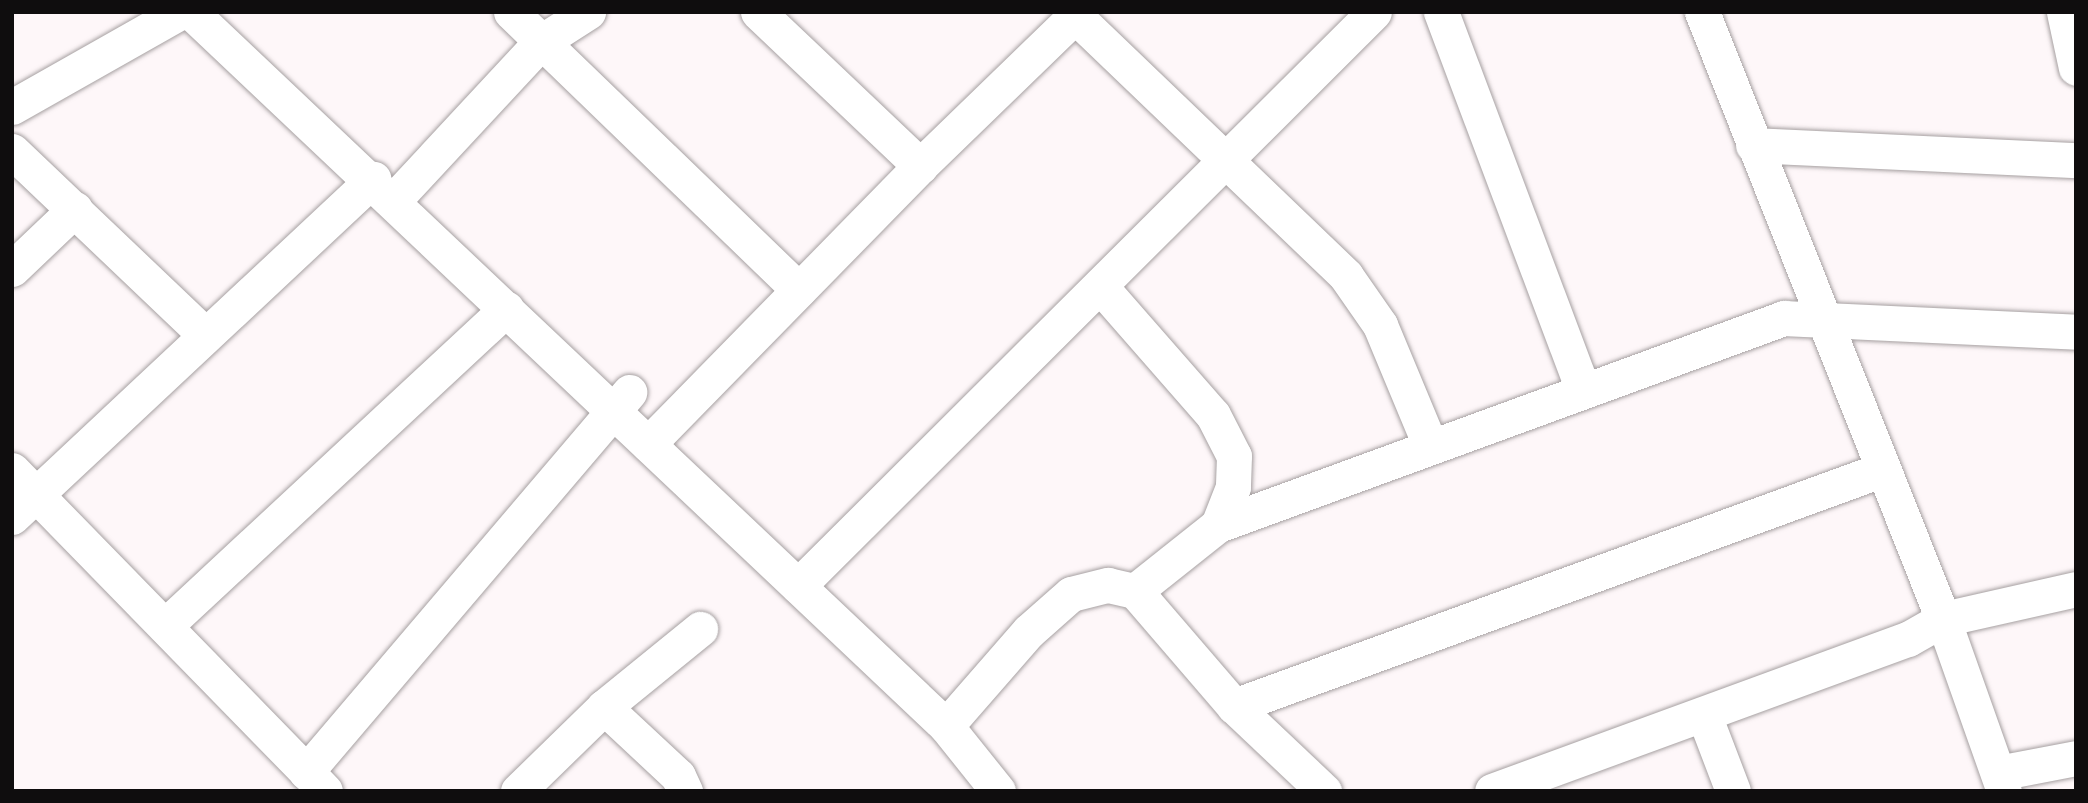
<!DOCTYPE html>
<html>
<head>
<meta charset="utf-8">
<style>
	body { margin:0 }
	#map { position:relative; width:2088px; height:803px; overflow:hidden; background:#fef7f9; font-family:"Archivo Narrow",sans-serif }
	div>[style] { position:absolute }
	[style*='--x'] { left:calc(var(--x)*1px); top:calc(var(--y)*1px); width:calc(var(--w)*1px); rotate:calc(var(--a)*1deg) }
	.roads { filter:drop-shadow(0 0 2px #a6a0a1) drop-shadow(0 0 2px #a6a0a1) }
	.minor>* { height:35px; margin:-17.5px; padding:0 17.5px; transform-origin:17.5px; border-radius:17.5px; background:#fff }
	span { translate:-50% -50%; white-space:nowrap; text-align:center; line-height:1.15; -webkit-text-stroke:7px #fef7f9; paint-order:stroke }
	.frame { position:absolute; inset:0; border:14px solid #0f0d0e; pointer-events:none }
</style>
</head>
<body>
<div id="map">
	<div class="roads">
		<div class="minor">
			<div style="--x:191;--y:12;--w:1039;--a:43.4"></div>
			<div style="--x:946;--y:726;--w:83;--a:51.3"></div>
			<div style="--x:511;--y:12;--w:400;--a:44"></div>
			<div style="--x:758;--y:12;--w:224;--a:43.5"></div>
			<div style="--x:1071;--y:12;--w:381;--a:43.8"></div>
			<div style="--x:1346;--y:276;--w:60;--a:55.2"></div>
			<div style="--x:1380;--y:325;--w:130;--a:67.4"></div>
			<div style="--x:1441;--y:12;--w:403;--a:69.4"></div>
			<div style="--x:1702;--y:12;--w:653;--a:68.35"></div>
			<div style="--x:1943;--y:619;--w:182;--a:70.5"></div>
			<div style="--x:2064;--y:12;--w:57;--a:77.9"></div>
			<div style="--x:12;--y:107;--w:193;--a:-29.5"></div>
			<div style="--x:1753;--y:145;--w:323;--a:2.7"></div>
			<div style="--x:12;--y:151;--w:265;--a:43.6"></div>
			<div style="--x:394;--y:200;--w:216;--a:-47.1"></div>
			<div style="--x:541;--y:42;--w:56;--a:-32.6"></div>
			<div style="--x:12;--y:269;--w:87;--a:-43.6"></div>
			<div style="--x:1100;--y:286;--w:171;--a:48.8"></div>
			<div style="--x:1213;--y:415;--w:46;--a:62.9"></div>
			<div style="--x:1234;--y:456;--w:31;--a:92"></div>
			<div style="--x:1233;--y:487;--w:41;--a:111.5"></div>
			<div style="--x:648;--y:444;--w:389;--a:-45.6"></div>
			<div style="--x:920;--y:166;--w:221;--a:-44.1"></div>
			<div style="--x:12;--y:470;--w:448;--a:45.7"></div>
			<div style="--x:12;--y:517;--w:495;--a:-43.1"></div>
			<div style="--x:798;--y:586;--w:813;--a:-44.9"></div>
			<div style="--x:1135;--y:591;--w:152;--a:49.3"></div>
			<div style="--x:1234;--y:706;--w:124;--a:43.4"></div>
			<div style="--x:165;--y:626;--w:466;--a:-42.9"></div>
			<div style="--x:1234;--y:706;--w:689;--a:-20.04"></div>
			<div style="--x:604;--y:707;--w:101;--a:43"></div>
			<div style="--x:678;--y:776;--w:17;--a:65"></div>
			<div style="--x:1704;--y:715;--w:81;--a:69.1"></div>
			<div style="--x:946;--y:726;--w:126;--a:-48.9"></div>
			<div style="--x:1029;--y:631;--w:56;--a:-41.4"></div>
			<div style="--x:1071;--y:594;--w:38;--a:-14"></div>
			<div style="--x:1108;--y:585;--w:28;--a:13"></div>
			<div style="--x:1135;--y:591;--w:106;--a:-38.5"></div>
			<div style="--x:1218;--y:525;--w:603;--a:-20.09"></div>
			<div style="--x:1784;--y:318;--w:292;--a:2.7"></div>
			<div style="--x:306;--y:772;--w:499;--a:-49.6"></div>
			<div style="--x:1998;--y:773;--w:79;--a:-10.9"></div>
			<div style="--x:518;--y:791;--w:120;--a:-44.3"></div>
			<div style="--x:604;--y:707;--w:124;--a:-39.1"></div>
			<div style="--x:1492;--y:791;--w:443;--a:-20.1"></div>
			<div style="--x:1908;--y:639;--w:40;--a:-29.7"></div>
			<div style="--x:1943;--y:619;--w:136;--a:-12.7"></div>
		</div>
	</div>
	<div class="frame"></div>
</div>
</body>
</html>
